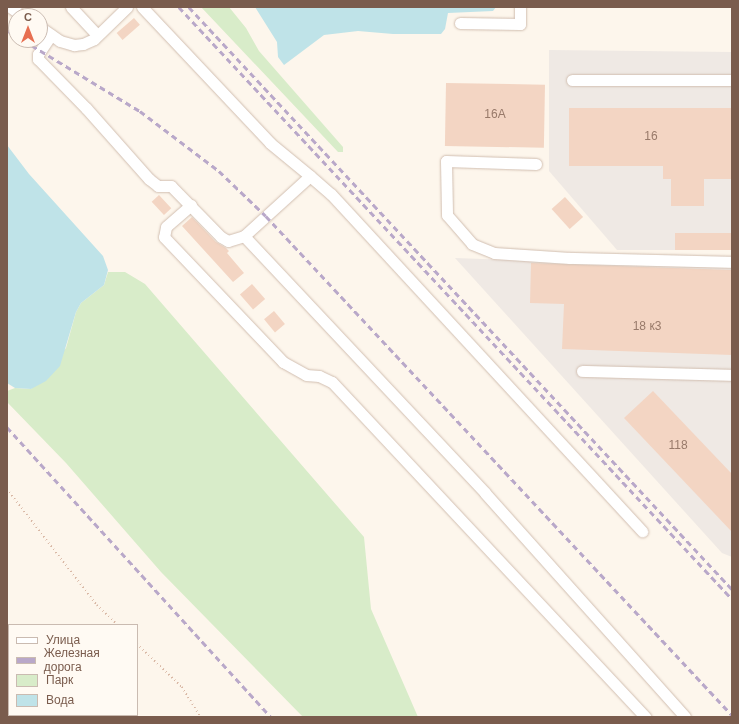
<!DOCTYPE html>
<html>
<head>
<meta charset="utf-8">
<style>
	body { margin:0 }
	#map { position:relative; width:739px; height:724px; overflow:hidden; background:#fdf6ec; font-family:Arial,sans-serif }
	div>[style] { position:absolute }
	[style*='--x'] { left:calc(var(--x)*1px); top:calc(var(--y)*1px); width:calc(var(--w)*1px); rotate:calc(var(--a)*1deg) }
	.industrial>* { inset:0; background:#efe9e4 }
	.green>* { inset:0; background:#d8ecc9 }
	.water>* { inset:0; background:#bfe3e8 }
	.building>* { inset:0; background:#f3d5c3; transform-origin:0 0 }
	.path>* { height:1.5px; margin-top:-0.75px; transform-origin:0; background:repeating-linear-gradient(90deg,#d9b8a5 0 1px,transparent 0 4px) }
	.roads { filter:drop-shadow(0 0 1px #d1beb0) drop-shadow(0 0 1px #d1beb0) }
	.minor>* { height:11px; margin:-5.5px; padding:0 5.5px; transform-origin:5.5px; border-radius:5.5px; background:#fff }
	.rail>* { height:2.5px; margin-top:-1.25px; transform-origin:0; background:repeating-linear-gradient(90deg,#b9a8c9 0 6px,transparent 0 10px) }
	span { translate:-50% -50%; white-space:nowrap; text-align:center; line-height:1.15; -webkit-text-stroke:3px #fffaf3; paint-order:stroke }
	.number-label { font-size:12px; color:#987a6a }
	.number-label span { -webkit-text-stroke-width:0 }
	.frame { position:absolute; inset:0; border:8px solid #7a5c4d; pointer-events:none }
	.legend { position:absolute; left:8px; top:624px; width:130px; height:92px; box-sizing:border-box; background:#fffaf3; border:1px solid #cabbb1; margin:0; padding:5px 7px; list-style:none; font-size:12px; color:#7a5c4d }
	.legend li { display:flex; align-items:center; gap:8px; height:20px }
	.legend b { width:20px; border:1px solid #cabbb1 }
	.north { position:absolute; left:8px; top:8px; width:40px; height:40px; box-sizing:border-box; background:#fffaf3; border:1px solid #cabbb1; border-radius:50%; rotate:0deg; font-size:11px; font-weight:700; line-height:16px; text-align:center; color:#7a5c4d }
	.north::after { content:''; display:block; margin:auto; width:14px; height:18px; background:#e76f51; clip-path:polygon(50% 0,100% 100%,50% 72%,0 100%) }
</style>
</head>
<body>
<div id="map">
	<div class="industrial">
		<div style="clip-path:polygon(549px 50px,732px 52px,732px 250px,617px 250px,549px 171px)"></div>
		<div style="clip-path:polygon(455px 258px,732px 268px,732px 557px,722px 553px)"></div>
	</div>
	<div class="green">
		<div style="clip-path:polygon(201px 7px,229px 7px,246px 28px,259px 51px,343px 147px,343px 152px,338px 152px)"></div>
		<div style="clip-path:polygon(108px 272px,125px 272px,145px 284px,364px 537px,371px 609px,418px 717px,303px 717px,161px 572px,66px 463px,7px 402px,7px 391px,15px 388px,31px 389px,66px 348px,76px 312px,81px 303px,104px 285px)"></div>
	</div>
	<div class="water">
		<div style="clip-path:polygon(255px 7px,496px 7px,493px 11px,448px 13px,445px 29px,441px 34px,393px 34px,358px 31px,324px 35px,284px 65px,278px 57px,277px 42px)"></div>
		<div style="clip-path:polygon(7px 145px,29px 174px,103px 256px,108px 270px,104px 285px,81px 303px,76px 312px,60px 366px,46px 381px,31px 389px,15px 388px,7px 383px)"></div>
	</div>
	<div class="building">
		<div style="left:134px;top:18px;width:9px;height:23px;rotate:49deg"></div>
		<div style="left:446px;top:83px;width:99px;height:63px;rotate:1deg"></div>
		<div style="clip-path:polygon(569px 108px,732px 108px,732px 179px,704px 179px,704px 206px,671px 206px,671px 179px,663px 179px,663px 166px,569px 166px)"></div>
		<div style="left:159px;top:195px;width:18px;height:10px;rotate:47deg"></div>
		<div style="left:565px;top:197px;width:27px;height:18px;rotate:48deg"></div>
		<div style="clip-path:polygon(192px 217px,216px 242px,226px 248px,229px 251px,227px 253px,244px 273px,233px 282px,182px 226px)"></div>
		<div style="left:675px;top:233px;width:57px;height:17px"></div>
		<div style="clip-path:polygon(531px 263px,732px 270px,732px 355px,562px 349px,564px 304px,530px 303px)"></div>
		<div style="left:252px;top:284px;width:20px;height:16px;rotate:49deg"></div>
		<div style="left:274px;top:311px;width:17px;height:13px;rotate:50deg"></div>
		<div style="clip-path:polygon(653px 391px,732px 474px,732px 532px,624px 418px)"></div>
	</div>
	<div class="path">
		<div style="--x:7;--y:489;--w:147;--a:52.2"></div>
		<div style="--x:97;--y:605;--w:29;--a:44"></div>
		<div style="--x:137;--y:644;--w:62;--a:43.7"></div>
		<div style="--x:182;--y:687;--w:36;--a:58"></div>
	</div>
	<div class="roads">
		<div class="minor">
			<div style="--x:10;--y:7;--w:16;--a:35"></div>
			<div style="--x:71;--y:7;--w:38;--a:47"></div>
			<div style="--x:142;--y:7;--w:187;--a:46.7"></div>
			<div style="--x:270;--y:143;--w:52;--a:39.5"></div>
			<div style="--x:460;--y:23;--w:60;--a:1"></div>
			<div style="--x:520;--y:24;--w:17;--a:-90"></div>
			<div style="--x:40;--y:27;--w:24;--a:35"></div>
			<div style="--x:60;--y:41;--w:15;--a:16"></div>
			<div style="--x:74;--y:45;--w:9;--a:-6"></div>
			<div style="--x:83;--y:44;--w:12;--a:-24"></div>
			<div style="--x:94;--y:39;--w:46;--a:-44.1"></div>
			<div style="--x:51;--y:35;--w:23;--a:124"></div>
			<div style="--x:38;--y:54;--w:5;--a:90"></div>
			<div style="--x:38;--y:59;--w:69;--a:45.6"></div>
			<div style="--x:86;--y:108;--w:95;--a:48.4"></div>
			<div style="--x:149;--y:179;--w:11;--a:38"></div>
			<div style="--x:158;--y:186;--w:13;--a:0"></div>
			<div style="--x:171;--y:186;--w:71;--a:45.6"></div>
			<div style="--x:221;--y:237;--w:8;--a:30"></div>
			<div style="--x:228;--y:241;--w:17;--a:-17"></div>
			<div style="--x:244;--y:236;--w:352;--a:46.8"></div>
			<div style="--x:485;--y:493;--w:300;--a:48.2"></div>
			<div style="--x:572;--y:80;--w:160;--a:0"></div>
			<div style="--x:536;--y:164;--w:90;--a:-178.1"></div>
			<div style="--x:446;--y:161;--w:54;--a:88.9"></div>
			<div style="--x:447;--y:215;--w:38;--a:49"></div>
			<div style="--x:472;--y:244;--w:24;--a:22"></div>
			<div style="--x:494;--y:253;--w:76;--a:3.8"></div>
			<div style="--x:570;--y:258;--w:162;--a:1.4"></div>
			<div style="--x:191;--y:205;--w:33;--a:139"></div>
			<div style="--x:166;--y:227;--w:10;--a:101"></div>
			<div style="--x:164;--y:237;--w:173;--a:46.4"></div>
			<div style="--x:283;--y:362;--w:26;--a:29"></div>
			<div style="--x:306;--y:375;--w:13;--a:4"></div>
			<div style="--x:319;--y:376;--w:14;--a:25"></div>
			<div style="--x:332;--y:382;--w:459;--a:46.9"></div>
			<div style="--x:244;--y:236;--w:89;--a:-42.3"></div>
			<div style="--x:310;--y:176;--w:28;--a:41"></div>
			<div style="--x:331;--y:194;--w:459;--a:47.3"></div>
			<div style="--x:582;--y:371;--w:150;--a:1.5"></div>
		</div>
	</div>
	<div class="rail">
		<div style="--x:179;--y:7;--w:810;--a:46.95"></div>
		<div style="--x:189;--y:7;--w:796;--a:46.99"></div>
		<div style="--x:7;--y:30;--w:11;--a:34"></div>
		<div style="--x:23;--y:40;--w:137;--a:31.3"></div>
		<div style="--x:140;--y:111;--w:99;--a:37.2"></div>
		<div style="--x:219;--y:171;--w:65;--a:43.8"></div>
		<div style="--x:266;--y:216;--w:683;--a:46.96"></div>
		<div style="--x:7;--y:427;--w:392;--a:47.7"></div>
	</div>
	<div class="number-label">
		<span style="left:495px;top:115px">16А</span>
		<span style="left:651px;top:137px">16</span>
		<span style="left:647px;top:327px">18 к3</span>
		<span style="left:678px;top:446px">118</span>
	</div>
	<div class="frame"></div>
	<ul class="legend">
	<li><b style="height:5px;background:#fff"></b>Улица</li>
	<li><b style="height:5px;background:#b9a8c9"></b>Железная дорога</li>
	<li><b style="height:11px;background:#d8ecc9"></b>Парк</li>
	<li><b style="height:11px;background:#bfe3e8"></b>Вода</li>
	</ul>
	<div class="north">С</div>
</div>
</body>
</html>
